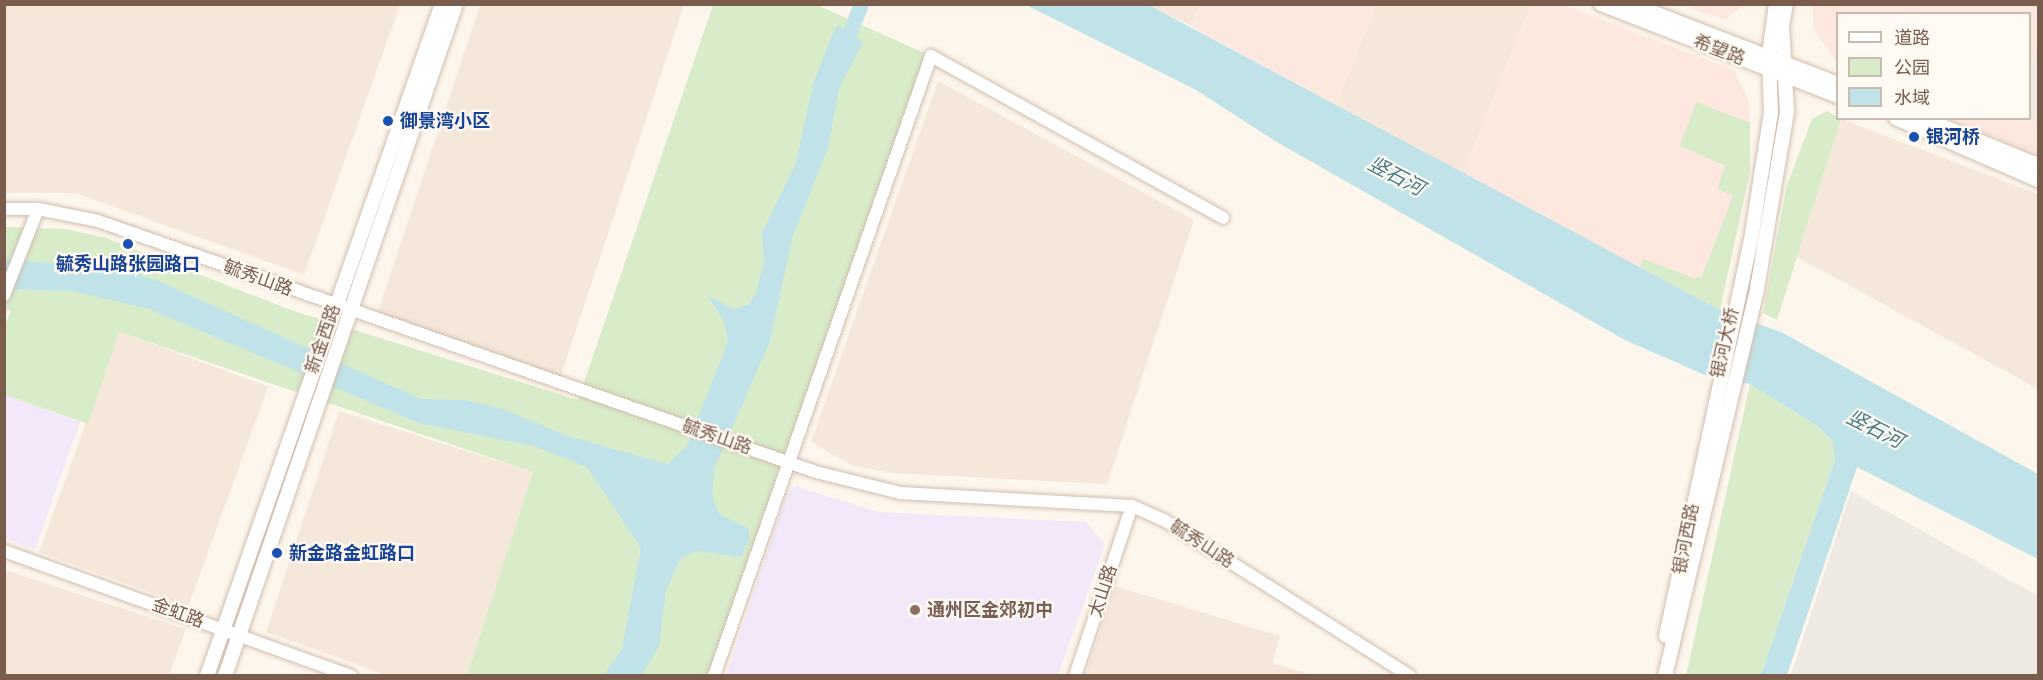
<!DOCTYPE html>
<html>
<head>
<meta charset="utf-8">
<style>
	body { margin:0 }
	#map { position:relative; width:2043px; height:680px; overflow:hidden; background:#fdf6ec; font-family:Jost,"Noto Sans SC",sans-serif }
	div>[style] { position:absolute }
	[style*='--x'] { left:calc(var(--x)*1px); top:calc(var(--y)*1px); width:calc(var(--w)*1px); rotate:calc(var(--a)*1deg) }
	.residential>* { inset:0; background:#f5e8da; transform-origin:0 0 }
	.commercial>* { inset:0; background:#fde8e0 }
	.industrial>* { inset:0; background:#efe9e4 }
	.education>* { inset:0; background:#f3e8fa }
	.green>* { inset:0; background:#d8ecc9 }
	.water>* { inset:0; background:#bfe3e8 }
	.river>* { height:15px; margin:-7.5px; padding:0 7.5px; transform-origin:7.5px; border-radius:7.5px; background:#bfe3e8 }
	.roads { filter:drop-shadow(0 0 2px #d1beb0) drop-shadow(0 0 2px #d1beb0) }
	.tertiary>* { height:12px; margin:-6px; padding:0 6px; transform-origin:6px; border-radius:6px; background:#fff }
	.secondary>* { height:14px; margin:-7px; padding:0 7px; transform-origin:7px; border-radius:7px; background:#fff }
	.dots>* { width:16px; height:16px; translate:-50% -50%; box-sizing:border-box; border:3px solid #fffaf3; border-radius:50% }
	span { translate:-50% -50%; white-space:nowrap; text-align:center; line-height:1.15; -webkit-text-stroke:4.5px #fffaf3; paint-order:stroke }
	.street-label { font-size:18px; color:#7a5c4d }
	.transit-label { font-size:18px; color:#164399; font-weight:700 }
	.left { translate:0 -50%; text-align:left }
	.education-label { font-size:18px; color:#785e54; font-weight:700 }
	.water-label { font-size:20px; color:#437c86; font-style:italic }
	.frame { position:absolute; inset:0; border:6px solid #7a5c4d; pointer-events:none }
	.legend { position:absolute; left:1836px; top:12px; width:195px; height:108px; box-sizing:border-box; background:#fffaf3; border:2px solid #cabbb1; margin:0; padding:8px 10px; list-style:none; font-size:18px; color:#7a5c4d }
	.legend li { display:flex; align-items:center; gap:12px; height:30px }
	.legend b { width:30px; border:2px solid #cabbb1 }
</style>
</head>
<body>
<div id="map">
	<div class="residential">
		<div style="clip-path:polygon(4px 5px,400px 5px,304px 275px,75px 193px,5px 193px)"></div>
		<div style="clip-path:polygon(480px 5px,684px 5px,560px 378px,377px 314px)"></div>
		<div style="clip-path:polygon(1149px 5px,1200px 5px,1191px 26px)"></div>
		<div style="clip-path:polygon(1376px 5px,1531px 5px,1463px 174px,1336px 105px)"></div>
		<div style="clip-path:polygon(938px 81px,1194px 220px,1107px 484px,890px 473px,851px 465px,811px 442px)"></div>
		<div style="clip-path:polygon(1841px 119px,2038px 194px,2038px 389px,1797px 257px)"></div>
		<div style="left:119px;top:332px;width:159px;height:234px;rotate:20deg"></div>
		<div style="clip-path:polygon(339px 411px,533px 472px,467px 675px,386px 675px,266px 632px)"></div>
		<div style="clip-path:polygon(5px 570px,186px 629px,169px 675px,5px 675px)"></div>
		<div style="clip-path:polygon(1115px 586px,1280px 636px,1272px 663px,1312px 675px,1085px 675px)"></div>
	</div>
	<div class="commercial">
		<div style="clip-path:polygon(1680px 4px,1744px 4px,1744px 5px,1724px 20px)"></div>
		<div style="clip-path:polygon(1200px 5px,1376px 5px,1336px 105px,1191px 26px)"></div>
		<div style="clip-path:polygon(1531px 5px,1564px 5px,1734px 70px,1749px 102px,1750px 171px,1720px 310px,1463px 174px)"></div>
		<div style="clip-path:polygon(1812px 5px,2038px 5px,2038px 45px,2030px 70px,2030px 14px,1838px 14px,1837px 63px,1814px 29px)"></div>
		<div style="clip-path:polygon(2026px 118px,2038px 123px,2038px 155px,1950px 119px)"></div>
	</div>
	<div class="industrial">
		<div style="clip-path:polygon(2038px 45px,2038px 123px,2026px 119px,2030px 70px)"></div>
		<div style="clip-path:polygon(1851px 491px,2038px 596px,2038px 675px,1791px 675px)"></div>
	</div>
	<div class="education">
		<div style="clip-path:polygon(5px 395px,80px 422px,35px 549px,5px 539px)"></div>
		<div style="clip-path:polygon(796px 486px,877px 512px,1086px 522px,1105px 544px,1058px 675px,726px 676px,786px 495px)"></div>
	</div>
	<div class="green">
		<div style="clip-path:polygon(713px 5px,817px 5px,931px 56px,714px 675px,467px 675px,533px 472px,119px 332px,88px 424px,5px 395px,4px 327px,11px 310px,5px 310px,5px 227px,66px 229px,106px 238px,291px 310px,578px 400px)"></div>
		<div style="clip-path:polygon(1696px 102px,1750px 123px,1750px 171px,1720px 310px,1640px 267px,1643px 259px,1694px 278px,1702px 276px,1733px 196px,1717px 189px,1725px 166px,1680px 146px)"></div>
		<div style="clip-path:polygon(1827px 111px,1841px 119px,1777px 320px,1763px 313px,1787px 185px,1812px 119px)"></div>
		<div style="clip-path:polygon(1750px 384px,1816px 425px,1832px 440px,1835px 459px,1761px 675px,1686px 676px)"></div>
	</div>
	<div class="water">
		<div style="clip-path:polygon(1026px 5px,1149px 5px,1720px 310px,1781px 332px,2038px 474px,2038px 559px,1857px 467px,1787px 675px,1761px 675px,1835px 459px,1832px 440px,1816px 425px,1750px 384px,1705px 375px,1625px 340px,1275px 141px,1196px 90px)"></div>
		<div style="clip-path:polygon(837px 25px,863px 42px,839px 89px,828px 148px,792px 239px,770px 341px,714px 469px,712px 496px,719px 514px,749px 529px,749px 540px,741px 557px,696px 551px,680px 559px,666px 590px,659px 646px,642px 675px,604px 675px,622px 649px,641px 548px,587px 467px,534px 446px,419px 423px,149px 309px,73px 291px,5px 289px,4px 259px,120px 269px,156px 280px,421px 399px,467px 400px,503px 409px,567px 436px,668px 464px,687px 446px,728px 342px,724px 321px,708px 296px,734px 309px,749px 304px,756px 293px,764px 263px,762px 233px,796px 163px,814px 80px)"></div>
	</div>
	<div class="river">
		<div style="--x:842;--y:51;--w:51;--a:-68"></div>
	</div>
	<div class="roads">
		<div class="tertiary">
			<div style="--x:4;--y:209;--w:34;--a:0"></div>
			<div style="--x:38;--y:209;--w:61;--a:11.3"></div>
			<div style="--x:98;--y:221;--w:761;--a:19.27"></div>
			<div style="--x:816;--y:472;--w:87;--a:14"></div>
			<div style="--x:900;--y:493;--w:232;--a:3.2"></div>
			<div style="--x:1132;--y:506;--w:35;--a:24"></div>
			<div style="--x:1164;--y:520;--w:291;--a:32.4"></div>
			<div style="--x:4;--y:295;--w:92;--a:-68.4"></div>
			<div style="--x:4;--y:551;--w:369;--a:19.8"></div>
			<div style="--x:714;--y:676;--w:657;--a:-70.71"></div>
			<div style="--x:931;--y:56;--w:334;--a:29"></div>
			<div style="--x:1075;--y:676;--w:179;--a:-71.5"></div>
		</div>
		<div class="secondary">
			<div style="--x:1601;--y:4;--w:254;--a:21.2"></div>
			<div style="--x:1631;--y:4;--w:222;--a:21.1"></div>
			<div style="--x:1896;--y:118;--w:155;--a:23.6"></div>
			<div style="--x:1922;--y:118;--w:125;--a:22.1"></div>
			<div style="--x:1666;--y:636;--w:405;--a:-77.9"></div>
			<div style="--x:1751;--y:240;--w:129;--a:-81.1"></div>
			<div style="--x:1771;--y:113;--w:58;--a:-92"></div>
			<div style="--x:1769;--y:55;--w:51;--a:-82.2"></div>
			<div style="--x:207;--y:676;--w:712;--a:-70.73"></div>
			<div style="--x:225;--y:676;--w:711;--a:-71.03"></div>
			<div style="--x:1665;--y:676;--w:398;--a:-76.6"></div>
			<div style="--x:1757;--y:289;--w:180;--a:-80.4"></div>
			<div style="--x:1787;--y:112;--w:86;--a:-93.3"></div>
			<div style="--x:1782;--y:26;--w:22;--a:-80"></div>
		</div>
	</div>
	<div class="dots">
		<div style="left:388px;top:121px;background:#1a4fb4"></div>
		<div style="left:1914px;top:137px;background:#1a4fb4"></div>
		<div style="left:128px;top:244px;background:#1a4fb4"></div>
		<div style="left:277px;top:553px;background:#1a4fb4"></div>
		<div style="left:915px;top:610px;background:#8d6e63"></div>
	</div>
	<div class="street-label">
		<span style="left:1719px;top:50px;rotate:21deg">希望路</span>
		<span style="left:258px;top:278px;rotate:20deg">毓秀山路</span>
		<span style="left:323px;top:339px;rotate:-71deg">新金西路</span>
		<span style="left:1725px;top:343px;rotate:-77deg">银河大桥</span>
		<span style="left:717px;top:437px;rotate:19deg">毓秀山路</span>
		<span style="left:1686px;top:539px;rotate:-79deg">银河西路</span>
		<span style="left:1202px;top:544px;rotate:33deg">毓秀山路</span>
		<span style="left:1103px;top:591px;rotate:-72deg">太山路</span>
		<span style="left:178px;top:613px;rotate:20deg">金虹路</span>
	</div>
	<div class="transit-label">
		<span class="left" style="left:400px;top:121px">御景湾小区</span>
		<span class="left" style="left:1926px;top:137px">银河桥</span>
		<span style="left:128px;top:264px">毓秀山路张园路口</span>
		<span class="left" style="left:289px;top:553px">新金路金虹路口</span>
	</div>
	<div class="education-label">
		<span class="left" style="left:927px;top:610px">通州区金郊初中</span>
	</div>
	<div class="water-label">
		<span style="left:1396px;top:176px;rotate:28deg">竖石河</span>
		<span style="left:1875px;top:429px;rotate:27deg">竖石河</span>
	</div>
	<div class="frame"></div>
	<ul class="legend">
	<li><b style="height:8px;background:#fff"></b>道路</li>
	<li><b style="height:16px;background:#d8ecc9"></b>公园</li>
	<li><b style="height:16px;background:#bfe3e8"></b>水域</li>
	</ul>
</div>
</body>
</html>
